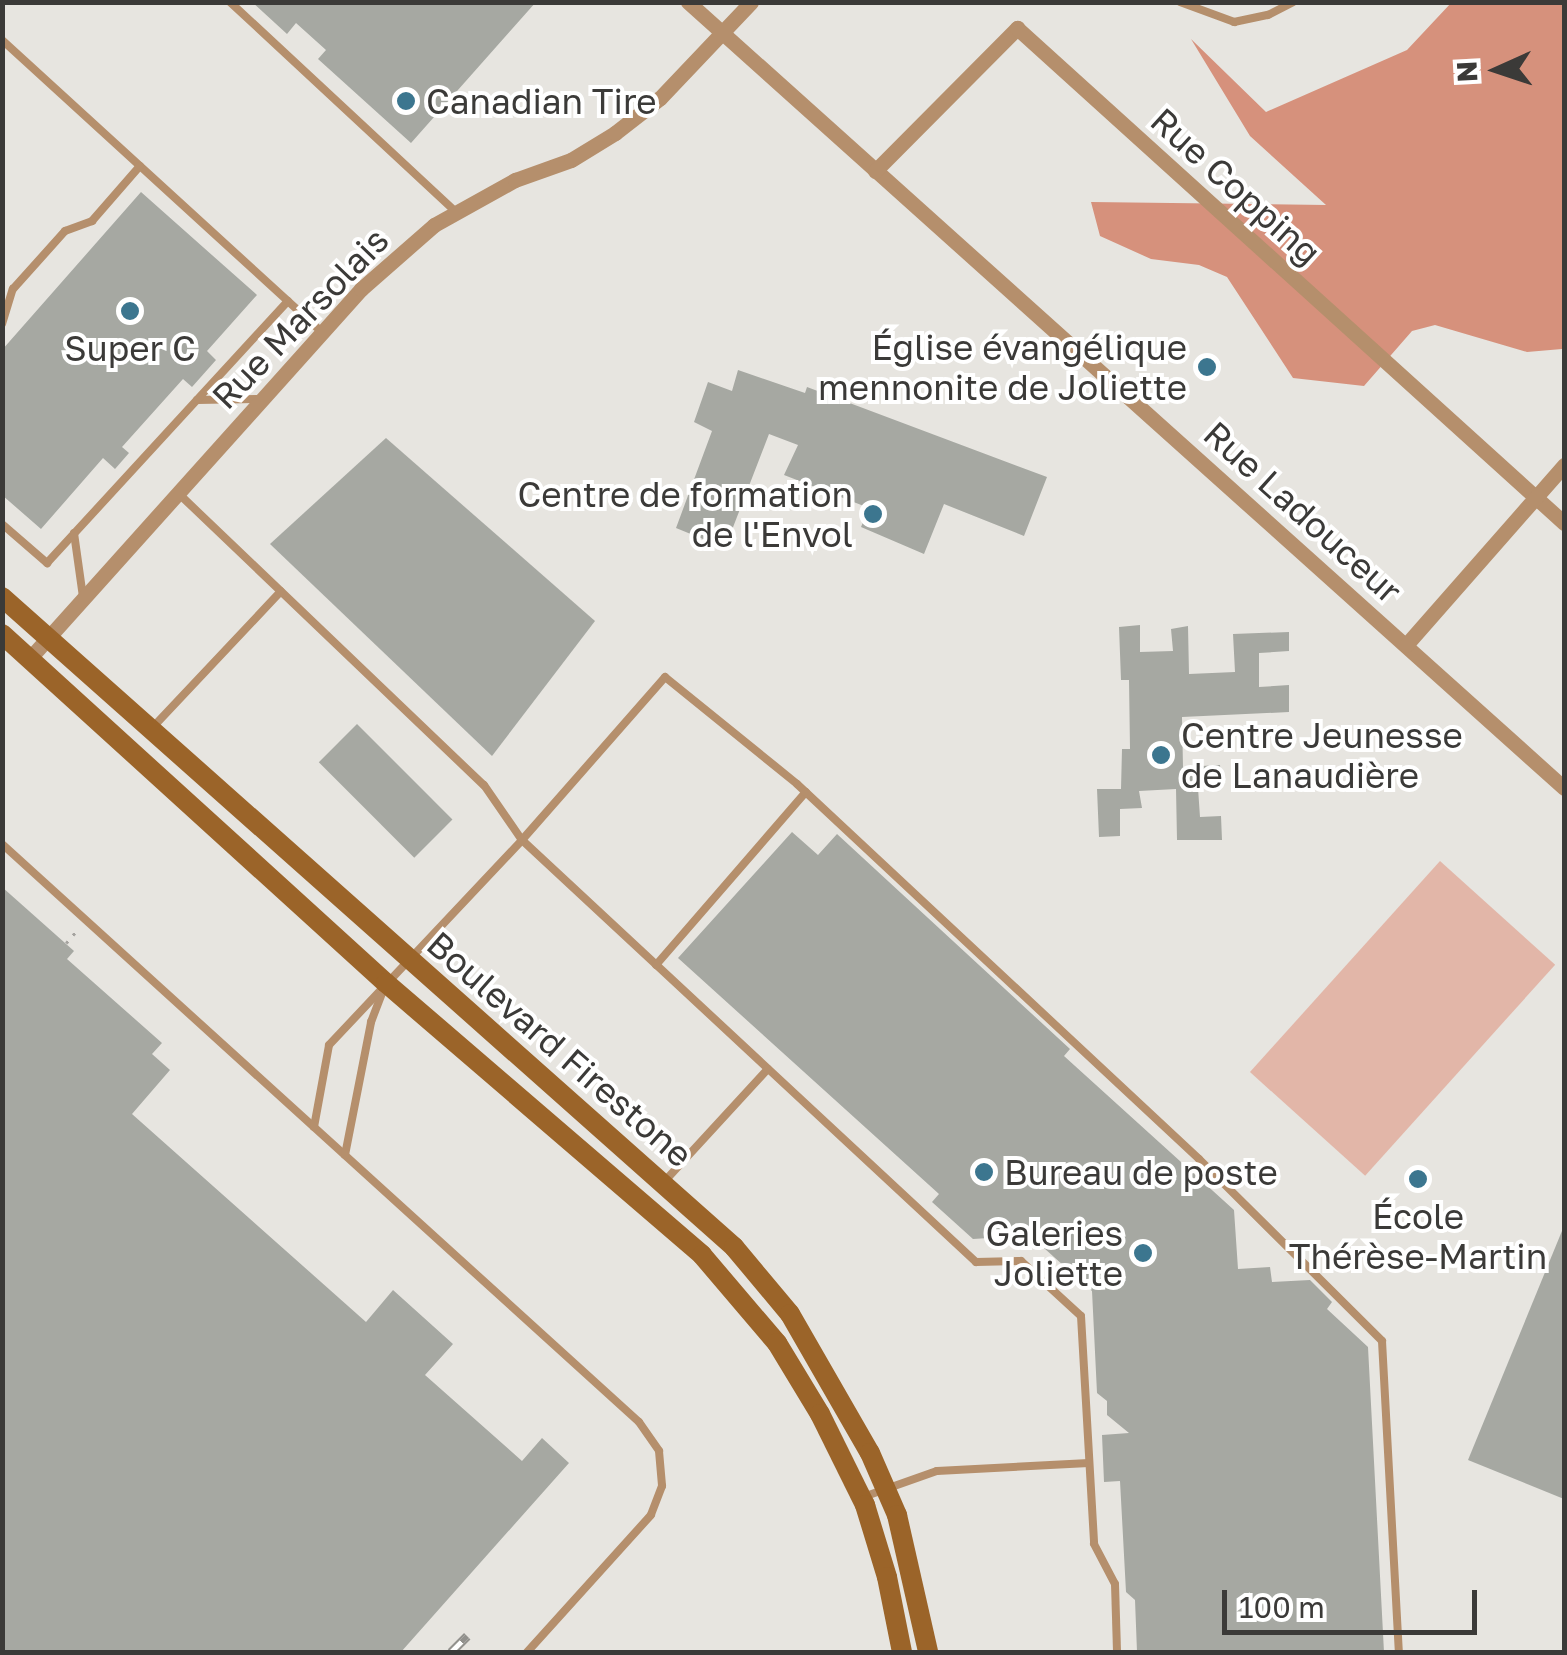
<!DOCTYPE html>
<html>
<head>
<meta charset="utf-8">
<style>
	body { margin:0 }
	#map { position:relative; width:1567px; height:1655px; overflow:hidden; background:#e7e5e0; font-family:"Golos Text",sans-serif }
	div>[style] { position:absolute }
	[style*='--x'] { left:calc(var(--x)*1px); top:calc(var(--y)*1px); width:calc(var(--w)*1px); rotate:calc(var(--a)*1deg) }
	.green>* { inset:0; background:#e2b6a8; transform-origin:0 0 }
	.forest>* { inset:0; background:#d6917c }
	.building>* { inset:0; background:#a6a8a2; transform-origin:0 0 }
	.path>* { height:2.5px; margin-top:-1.25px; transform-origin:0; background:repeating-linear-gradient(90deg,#a5a39f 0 2.5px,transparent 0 10.5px) }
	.service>* { height:8px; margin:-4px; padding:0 4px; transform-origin:4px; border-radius:4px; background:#b58f6c }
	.minor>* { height:15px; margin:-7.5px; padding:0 7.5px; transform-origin:7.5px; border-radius:7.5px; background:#b58f6c }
	.secondary>* { height:20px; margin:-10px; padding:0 10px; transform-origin:10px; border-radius:10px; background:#9b6429 }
	.rail>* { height:9px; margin-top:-4.5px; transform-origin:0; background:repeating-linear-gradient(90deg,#fff 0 15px,#92918d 0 30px); box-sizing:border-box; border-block:2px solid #92918d }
	.dots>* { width:28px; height:28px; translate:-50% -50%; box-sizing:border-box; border:5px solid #fff; border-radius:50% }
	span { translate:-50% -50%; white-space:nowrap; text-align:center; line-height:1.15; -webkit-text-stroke:8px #fff; paint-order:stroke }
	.poi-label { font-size:35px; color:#3b3a38 }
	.left { translate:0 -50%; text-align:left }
	.right { translate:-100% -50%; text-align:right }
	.street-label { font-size:35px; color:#3b3a38 }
	.frame { position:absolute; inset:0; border:5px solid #3b3a38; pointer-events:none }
	.north { position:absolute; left:1447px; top:20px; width:100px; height:100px; -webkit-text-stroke:8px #fff; paint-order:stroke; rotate:267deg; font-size:28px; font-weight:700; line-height:40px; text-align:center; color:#3b3a38 }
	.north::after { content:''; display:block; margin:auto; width:35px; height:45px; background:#3b3a38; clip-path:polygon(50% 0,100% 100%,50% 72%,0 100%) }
	.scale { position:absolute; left:1222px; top:1590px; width:255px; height:45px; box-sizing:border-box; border:5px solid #3b3a38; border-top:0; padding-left:12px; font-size:30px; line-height:35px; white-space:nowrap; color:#3b3a38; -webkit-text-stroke:8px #fff; paint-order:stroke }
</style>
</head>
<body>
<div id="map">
	<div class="green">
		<div style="left:1440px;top:861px;width:155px;height:284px;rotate:42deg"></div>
	</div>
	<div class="forest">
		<div style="clip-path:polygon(1451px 3px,1564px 3px,1562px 349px,1527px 352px,1435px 325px,1412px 331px,1364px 386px,1293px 378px,1227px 277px,1199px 265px,1151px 259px,1100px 236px,1091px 202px,1326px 205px,1250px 136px,1191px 39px,1266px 112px,1407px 50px)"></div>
	</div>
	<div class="building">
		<div style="clip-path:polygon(252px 2px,536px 2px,411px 143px,318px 59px,326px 50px,296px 23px,287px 34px)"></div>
		<div style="clip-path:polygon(141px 192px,257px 295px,207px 351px,216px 360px,192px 387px,183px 379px,122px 447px,129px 453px,115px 469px,103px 458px,41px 529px,2px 495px,2px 350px)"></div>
		<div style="clip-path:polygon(738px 370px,805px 393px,807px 387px,1047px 477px,1024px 536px,944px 504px,924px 554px,861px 527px,869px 508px,784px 475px,798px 445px,769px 434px,725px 548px,676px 528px,712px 431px,694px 422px,708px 382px,732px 391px)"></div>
		<div style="clip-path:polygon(386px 438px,595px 621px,492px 756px,270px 544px)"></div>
		<div style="clip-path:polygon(1140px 625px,1140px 652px,1173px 651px,1171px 629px,1188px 626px,1189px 674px,1235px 672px,1233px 634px,1289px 632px,1289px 651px,1259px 653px,1259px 687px,1289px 685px,1289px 712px,1182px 717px,1183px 767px,1220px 765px,1222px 787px,1198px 788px,1200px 817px,1221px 816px,1222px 840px,1177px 840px,1176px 789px,1139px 791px,1142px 808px,1120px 809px,1120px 836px,1099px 837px,1097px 789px,1121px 789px,1122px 749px,1130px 749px,1129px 680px,1121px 680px,1119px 627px)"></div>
		<div style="left:357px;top:724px;width:135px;height:54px;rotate:45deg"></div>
		<div style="clip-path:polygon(792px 832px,818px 855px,837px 834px,1070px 1049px,1064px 1056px,1234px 1210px,1238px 1269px,1270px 1267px,1272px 1282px,1310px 1280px,1332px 1302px,1327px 1309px,1368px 1347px,1384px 1652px,1137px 1652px,1135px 1600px,1126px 1592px,1120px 1481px,1104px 1482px,1102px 1435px,1129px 1433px,1107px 1415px,1107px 1401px,1097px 1393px,1092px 1291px,1016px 1223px,1004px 1237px,973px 1239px,932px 1202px,939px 1194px,678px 958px)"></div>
		<div style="clip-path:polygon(2px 887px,74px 951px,67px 959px,162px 1043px,152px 1054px,170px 1070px,132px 1114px,366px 1322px,393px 1290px,453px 1344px,425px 1375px,522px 1461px,542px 1438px,569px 1463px,401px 1652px,2px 1652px)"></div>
		<div style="clip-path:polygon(1564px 1226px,1564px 1499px,1468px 1460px)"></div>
	</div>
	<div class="path">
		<div style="--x:66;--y:943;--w:18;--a:-49"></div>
	</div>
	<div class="service">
		<div style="--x:230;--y:2;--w:309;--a:42.9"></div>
		<div style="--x:1180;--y:2;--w:58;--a:20.3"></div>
		<div style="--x:1234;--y:22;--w:35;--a:-12"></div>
		<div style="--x:1268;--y:15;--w:28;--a:-27"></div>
		<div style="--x:2;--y:40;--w:433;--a:42.4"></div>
		<div style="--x:2;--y:324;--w:37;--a:-73"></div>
		<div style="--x:13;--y:289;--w:78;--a:-48.1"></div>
		<div style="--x:65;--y:231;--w:29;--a:-20"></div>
		<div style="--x:92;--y:221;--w:73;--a:-48.9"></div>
		<div style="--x:197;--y:400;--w:65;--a:-0.9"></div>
		<div style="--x:178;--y:493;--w:423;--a:43.7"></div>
		<div style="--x:484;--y:785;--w:67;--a:55.4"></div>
		<div style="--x:522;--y:840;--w:620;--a:42.91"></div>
		<div style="--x:976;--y:1262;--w:45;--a:-1.3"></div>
		<div style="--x:1021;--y:1261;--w:81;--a:42.5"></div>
		<div style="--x:1081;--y:1316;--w:228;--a:86.7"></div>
		<div style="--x:1094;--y:1544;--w:45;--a:62.3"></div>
		<div style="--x:1115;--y:1584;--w:68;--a:88.3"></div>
		<div style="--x:2;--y:524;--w:60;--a:40.9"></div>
		<div style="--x:47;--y:563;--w:356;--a:-47.4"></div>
		<div style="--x:74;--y:533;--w:65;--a:82"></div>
		<div style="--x:154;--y:726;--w:185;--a:-46.7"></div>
		<div style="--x:2;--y:844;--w:860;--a:42.22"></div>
		<div style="--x:639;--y:1422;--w:35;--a:55"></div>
		<div style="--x:659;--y:1451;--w:35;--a:85"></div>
		<div style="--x:662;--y:1486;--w:31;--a:111"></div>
		<div style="--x:651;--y:1515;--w:185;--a:132.1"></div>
		<div style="--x:656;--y:965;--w:229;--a:-49.1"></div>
		<div style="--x:314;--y:1127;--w:83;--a:-79.6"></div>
		<div style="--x:329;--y:1045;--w:282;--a:-46.7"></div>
		<div style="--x:522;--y:840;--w:217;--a:-48.7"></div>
		<div style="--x:665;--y:677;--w:170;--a:39"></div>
		<div style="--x:797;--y:784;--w:550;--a:43.01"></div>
		<div style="--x:1199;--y:1159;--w:258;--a:44.8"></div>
		<div style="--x:1382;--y:1341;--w:311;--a:86.9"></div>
		<div style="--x:345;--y:1155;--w:136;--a:-78.9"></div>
		<div style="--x:371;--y:1022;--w:36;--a:-69"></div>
		<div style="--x:663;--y:1183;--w:155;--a:-47.4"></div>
		<div style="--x:866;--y:1496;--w:75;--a:-19.4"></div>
		<div style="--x:937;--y:1471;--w:152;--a:-3"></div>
	</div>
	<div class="minor">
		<div style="--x:688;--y:2;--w:1177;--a:41.9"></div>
		<div style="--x:875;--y:171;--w:202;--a:-45.2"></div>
		<div style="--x:1017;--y:28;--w:738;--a:42.14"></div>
		<div style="--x:1406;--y:645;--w:240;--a:-48.7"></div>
		<div style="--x:30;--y:658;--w:496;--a:-48.1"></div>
		<div style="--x:361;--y:289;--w:97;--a:-41.2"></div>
		<div style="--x:434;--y:225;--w:93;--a:-29.1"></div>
		<div style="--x:515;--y:180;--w:59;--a:-19.7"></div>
		<div style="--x:571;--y:160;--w:52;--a:-31.5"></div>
		<div style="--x:615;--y:133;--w:57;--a:-37.9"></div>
		<div style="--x:660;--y:98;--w:132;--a:-46.5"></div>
	</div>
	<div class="secondary">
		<div style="--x:2;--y:597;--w:979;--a:41.6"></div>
		<div style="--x:734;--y:1247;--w:87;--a:50.1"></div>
		<div style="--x:790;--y:1314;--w:160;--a:60.1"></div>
		<div style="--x:870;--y:1453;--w:68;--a:66.5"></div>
		<div style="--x:897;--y:1515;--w:140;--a:77.2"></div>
		<div style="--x:2;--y:634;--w:519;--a:42.27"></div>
		<div style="--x:386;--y:983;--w:417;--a:40.7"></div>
		<div style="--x:702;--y:1255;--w:116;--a:49.6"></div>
		<div style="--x:777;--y:1343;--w:83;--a:58.8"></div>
		<div style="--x:820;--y:1414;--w:102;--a:63.7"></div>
		<div style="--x:865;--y:1505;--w:75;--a:73"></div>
		<div style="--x:887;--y:1577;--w:76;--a:78.7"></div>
	</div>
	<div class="rail">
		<div style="--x:451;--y:1652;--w:23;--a:-45"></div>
	</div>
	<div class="dots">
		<div style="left:406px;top:101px;background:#3c768f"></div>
		<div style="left:130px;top:311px;background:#3c768f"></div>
		<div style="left:1207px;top:367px;background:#3c768f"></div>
		<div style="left:873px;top:514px;background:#3c768f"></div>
		<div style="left:1161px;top:755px;background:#3c768f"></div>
		<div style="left:984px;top:1172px;background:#3c768f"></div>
		<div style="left:1418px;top:1179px;background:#3c768f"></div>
		<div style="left:1143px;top:1253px;background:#3c768f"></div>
	</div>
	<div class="poi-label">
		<span class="left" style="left:426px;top:101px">Canadian Tire</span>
		<span class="right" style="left:1187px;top:367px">Église évangélique<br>mennonite de Joliette</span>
		<span style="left:130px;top:348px">Super C</span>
		<span class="right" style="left:853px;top:514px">Centre de formation<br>de l'Envol</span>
		<span class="left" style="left:1181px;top:755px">Centre Jeunesse<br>de Lanaudière</span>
		<span class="left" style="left:1004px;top:1172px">Bureau de poste</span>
		<span style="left:1418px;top:1236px">École<br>Thérèse-Martin</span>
		<span class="right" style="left:1123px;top:1253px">Galeries<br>Joliette</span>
	</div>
	<div class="street-label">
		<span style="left:1236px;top:186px;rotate:42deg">Rue Copping</span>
		<span style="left:300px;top:318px;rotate:-46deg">Rue Marsolais</span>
		<span style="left:1303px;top:512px;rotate:42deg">Rue Ladouceur</span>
		<span style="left:560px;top:1049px;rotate:41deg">Boulevard Firestone</span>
	</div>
	<div class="frame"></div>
	<div class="north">N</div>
	<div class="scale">100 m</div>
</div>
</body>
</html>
